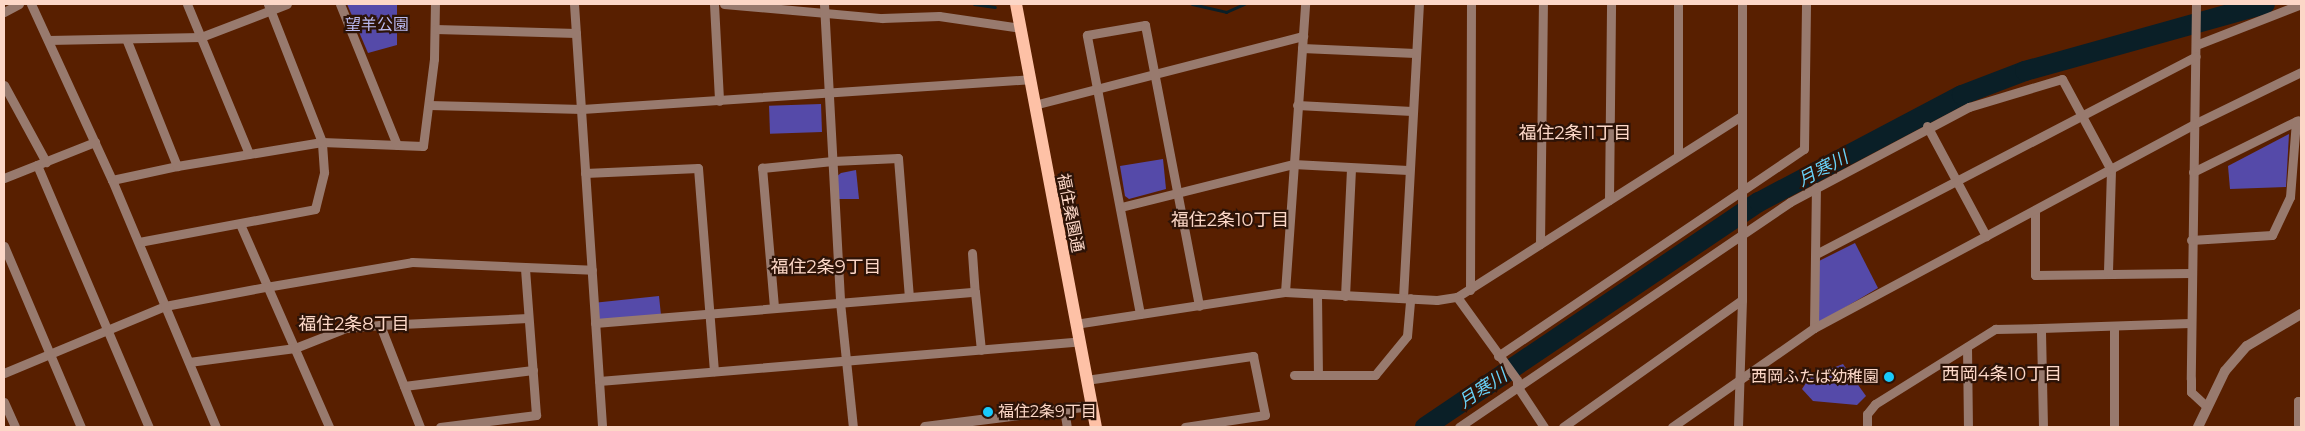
<!DOCTYPE html>
<html>
<head>
<meta charset="utf-8">
<style>
	body { margin:0 }
	#map { position:relative; width:2305px; height:431px; overflow:hidden; background:#581f00; font-family:Montserrat,"Noto Sans JP",sans-serif }
	div>[style] { position:absolute }
	[style*='--x'] { left:calc(var(--x)*1px); top:calc(var(--y)*1px); width:calc(var(--w)*1px); rotate:calc(var(--a)*1deg) }
	.green>* { inset:0; background:#554aa9; transform-origin:0 0 }
	.stream>* { height:3px; margin:-1.5px; padding:0 1.5px; transform-origin:1.5px; border-radius:1.5px; background:#0a1f27 }
	.river>* { height:20px; margin:-10px; padding:0 10px; transform-origin:10px; border-radius:10px; background:#0a1f27 }
	.minor>* { height:9px; margin:-4.5px; padding:0 4.5px; transform-origin:4.5px; border-radius:4.5px; background:#987a6e }
	.tertiary>* { height:10px; margin:-5px; padding:0 5px; transform-origin:5px; border-radius:5px; background:#987a6e }
	.primary>* { height:12px; margin:-6px; padding:0 6px; transform-origin:6px; border-radius:6px; background:#fec1a6 }
	.dots>* { width:14px; height:14px; translate:-50% -50%; box-sizing:border-box; border:2px solid #2d1307; border-radius:50% }
	span { translate:-50% -50%; white-space:nowrap; text-align:center; line-height:1.15; -webkit-text-stroke:4.5px #2d1307; paint-order:stroke }
	.park-label { font-size:16px; color:#b9b9ee }
	.street-label { font-size:16px; color:#fcd7c7 }
	.poi-label { font-size:16px; color:#fcd7c7 }
	.right { translate:-100% -50%; text-align:right }
	.left { translate:0 -50%; text-align:left }
	.neighbourhood-label { font-size:18px; color:#fcd7c7 }
	.water-label { font-size:18px; color:#68d2f8; font-style:italic }
	.frame { position:absolute; inset:0; border:5px solid #fcd7c7; pointer-events:none }
</style>
</head>
<body>
<div id="map">
	<div class="green">
		<div style="clip-path:polygon(347px 4px,397px 4px,397px 45px,368px 53px)"></div>
		<div style="left:821px;top:104px;width:28px;height:52px;rotate:88deg"></div>
		<div style="clip-path:polygon(2289px 134px,2286px 187px,2230px 189px,2228px 166px)"></div>
		<div style="clip-path:polygon(1163px 159px,1166px 189px,1129px 199px,1125px 196px,1120px 166px)"></div>
		<div style="clip-path:polygon(856px 170px,859px 199px,839px 199px,836px 177px,841px 173px)"></div>
		<div style="clip-path:polygon(1855px 243px,1878px 288px,1817px 324px,1817px 262px)"></div>
		<div style="left:659px;top:296px;width:19px;height:62px;rotate:84deg"></div>
		<div style="clip-path:polygon(1843px 364px,1866px 396px,1857px 405px,1813px 401px,1802px 389px,1810px 377px)"></div>
	</div>
	<div class="stream">
		<div style="--x:974;--y:4;--w:21;--a:8"></div>
		<div style="--x:1192;--y:4;--w:35;--a:13"></div>
		<div style="--x:1226;--y:12;--w:20;--a:-24"></div>
	</div>
	<div class="river">
		<div style="--x:1425;--y:427;--w:403;--a:-34"></div>
		<div style="--x:1759;--y:202;--w:229;--a:-27.8"></div>
		<div style="--x:1962;--y:95;--w:67;--a:-20.9"></div>
		<div style="--x:2025;--y:71;--w:249;--a:-15.6"></div>
	</div>
	<div class="minor">
		<div style="--x:31;--y:4;--w:194;--a:65.3"></div>
		<div style="--x:112;--y:180;--w:66;--a:-12.2"></div>
		<div style="--x:177;--y:166;--w:147;--a:-9.4"></div>
		<div style="--x:322;--y:142;--w:101;--a:2.3"></div>
		<div style="--x:423;--y:146;--w:88;--a:-82.8"></div>
		<div style="--x:434;--y:59;--w:55;--a:-89"></div>
		<div style="--x:187;--y:4;--w:162;--a:67.5"></div>
		<div style="--x:340;--y:4;--w:152;--a:68"></div>
		<div style="--x:574;--y:4;--w:424;--a:86.2"></div>
		<div style="--x:714;--y:4;--w:97;--a:87"></div>
		<div style="--x:724;--y:4;--w:159;--a:5.1"></div>
		<div style="--x:882;--y:18;--w:57;--a:-2"></div>
		<div style="--x:939;--y:16;--w:83;--a:8.3"></div>
		<div style="--x:824;--y:4;--w:298;--a:86.9"></div>
		<div style="--x:840;--y:302;--w:126;--a:84.1"></div>
		<div style="--x:2196;--y:4;--w:375;--a:90.8"></div>
		<div style="--x:2191;--y:379;--w:13;--a:90"></div>
		<div style="--x:2191;--y:392;--w:21;--a:43"></div>
		<div style="--x:4;--y:12;--w:17;--a:-28"></div>
		<div style="--x:435;--y:29;--w:141;--a:1.6"></div>
		<div style="--x:48;--y:40;--w:153;--a:-1.1"></div>
		<div style="--x:201;--y:37;--w:92;--a:-21"></div>
		<div style="--x:127;--y:41;--w:135;--a:68.2"></div>
		<div style="--x:2196;--y:45;--w:113;--a:-21.3"></div>
		<div style="--x:1302;--y:48;--w:113;--a:2.5"></div>
		<div style="--x:4;--y:85;--w:88;--a:61.4"></div>
		<div style="--x:429;--y:105;--w:153;--a:1.5"></div>
		<div style="--x:582;--y:109;--w:448;--a:-3.8"></div>
		<div style="--x:1034;--y:105;--w:278;--a:-14.4"></div>
		<div style="--x:1297;--y:105;--w:115;--a:3"></div>
		<div style="--x:1927;--y:126;--w:125;--a:61.8"></div>
		<div style="--x:1678;--y:155;--w:151;--a:-90"></div>
		<div style="--x:37;--y:165;--w:285;--a:66.9"></div>
		<div style="--x:2193;--y:172;--w:117;--a:-26.3"></div>
		<div style="--x:585;--y:173;--w:113;--a:-2.5"></div>
		<div style="--x:698;--y:168;--w:204;--a:85.5"></div>
		<div style="--x:4;--y:178;--w:98;--a:-21.6"></div>
		<div style="--x:112;--y:180;--w:268;--a:67.2"></div>
		<div style="--x:1609;--y:200;--w:196;--a:-89.4"></div>
		<div style="--x:1121;--y:207;--w:177;--a:-14"></div>
		<div style="--x:1293;--y:164;--w:115;--a:3"></div>
		<div style="--x:2035;--y:210;--w:65;--a:90"></div>
		<div style="--x:2035;--y:275;--w:155;--a:-0.7"></div>
		<div style="--x:240;--y:224;--w:222;--a:66.3"></div>
		<div style="--x:2191;--y:240;--w:81;--a:-3.5"></div>
		<div style="--x:2272;--y:235;--w:42;--a:-64.7"></div>
		<div style="--x:2290;--y:197;--w:76;--a:-85.5"></div>
		<div style="--x:139;--y:242;--w:179;--a:-10.6"></div>
		<div style="--x:315;--y:209;--w:38;--a:-76"></div>
		<div style="--x:324;--y:172;--w:30;--a:-94"></div>
		<div style="--x:322;--y:142;--w:148;--a:-111.4"></div>
		<div style="--x:1540;--y:244;--w:240;--a:-89.3"></div>
		<div style="--x:4;--y:246;--w:197;--a:67"></div>
		<div style="--x:972;--y:253;--w:39;--a:86"></div>
		<div style="--x:1816;--y:254;--w:428;--a:-27.5"></div>
		<div style="--x:1470;--y:290;--w:286;--a:-89.8"></div>
		<div style="--x:1285;--y:292;--w:289;--a:-86"></div>
		<div style="--x:1317;--y:295;--w:80;--a:89.3"></div>
		<div style="--x:1345;--y:296;--w:128;--a:-87.3"></div>
		<div style="--x:1457;--y:297;--w:102;--a:54.1"></div>
		<div style="--x:1517;--y:380;--w:6;--a:90"></div>
		<div style="--x:1517;--y:386;--w:49;--a:56.6"></div>
		<div style="--x:1403;--y:298;--w:294;--a:-86.9"></div>
		<div style="--x:774;--y:307;--w:140;--a:-94.9"></div>
		<div style="--x:762;--y:168;--w:71;--a:-5.6"></div>
		<div style="--x:833;--y:161;--w:65;--a:-2.6"></div>
		<div style="--x:898;--y:158;--w:139;--a:85.5"></div>
		<div style="--x:1140;--y:314;--w:284;--a:-100.8"></div>
		<div style="--x:1087;--y:35;--w:59;--a:-9.8"></div>
		<div style="--x:1145;--y:25;--w:286;--a:79.1"></div>
		<div style="--x:595;--y:323;--w:381;--a:-4.7"></div>
		<div style="--x:975;--y:292;--w:58;--a:84.1"></div>
		<div style="--x:1075;--y:324;--w:212;--a:-8.7"></div>
		<div style="--x:1285;--y:292;--w:152;--a:3"></div>
		<div style="--x:1437;--y:300;--w:20;--a:-9"></div>
		<div style="--x:1457;--y:297;--w:337;--a:-32.5"></div>
		<div style="--x:380;--y:325;--w:148;--a:-2.7"></div>
		<div style="--x:2114;--y:327;--w:100;--a:90"></div>
		<div style="--x:1814;--y:328;--w:141;--a:-89.2"></div>
		<div style="--x:1967;--y:347;--w:80;--a:89.3"></div>
		<div style="--x:1498;--y:356;--w:369;--a:-34.1"></div>
		<div style="--x:1804;--y:149;--w:145;--a:-89.2"></div>
		<div style="--x:189;--y:362;--w:107;--a:-7.5"></div>
		<div style="--x:295;--y:348;--w:55;--a:-21.4"></div>
		<div style="--x:346;--y:328;--w:34;--a:-5"></div>
		<div style="--x:380;--y:325;--w:110;--a:68.6"></div>
		<div style="--x:4;--y:373;--w:174;--a:-22.6"></div>
		<div style="--x:165;--y:306;--w:103;--a:-10.7"></div>
		<div style="--x:266;--y:287;--w:148;--a:-9.7"></div>
		<div style="--x:412;--y:262;--w:180;--a:2.5"></div>
		<div style="--x:1294;--y:375;--w:81;--a:0"></div>
		<div style="--x:1375;--y:375;--w:50;--a:-50.6"></div>
		<div style="--x:1407;--y:336;--w:38;--a:-85"></div>
		<div style="--x:1086;--y:380;--w:169;--a:-8.2"></div>
		<div style="--x:1253;--y:356;--w:60;--a:78.5"></div>
		<div style="--x:1265;--y:415;--w:81;--a:171.5"></div>
		<div style="--x:599;--y:381;--w:481;--a:-4.7"></div>
		<div style="--x:404;--y:386;--w:130;--a:-7.1"></div>
		<div style="--x:4;--y:402;--w:27;--a:66"></div>
		<div style="--x:1064;--y:409;--w:18;--a:81"></div>
		<div style="--x:440;--y:427;--w:97;--a:-7.1"></div>
		<div style="--x:536;--y:415;--w:148;--a:-94.3"></div>
		<div style="--x:1459;--y:427;--w:400;--a:-34.2"></div>
		<div style="--x:1790;--y:202;--w:203;--a:-28"></div>
		<div style="--x:1969;--y:107;--w:97;--a:-16.8"></div>
		<div style="--x:2062;--y:79;--w:103;--a:61.7"></div>
		<div style="--x:2111;--y:170;--w:103;--a:91.7"></div>
		<div style="--x:1563;--y:427;--w:219;--a:-35.4"></div>
		<div style="--x:1672;--y:427;--w:173;--a:-34.9"></div>
		<div style="--x:1814;--y:328;--w:431;--a:-28.2"></div>
		<div style="--x:2194;--y:124;--w:119;--a:-25.9"></div>
		<div style="--x:1738;--y:427;--w:127;--a:-88.2"></div>
		<div style="--x:1742;--y:300;--w:296;--a:-90"></div>
		<div style="--x:1867;--y:427;--w:13;--a:-90"></div>
		<div style="--x:1867;--y:414;--w:13;--a:-51"></div>
		<div style="--x:1875;--y:404;--w:142;--a:-32"></div>
		<div style="--x:1995;--y:329;--w:46;--a:-1.2"></div>
		<div style="--x:2043;--y:427;--w:99;--a:-91.2"></div>
		<div style="--x:2041;--y:328;--w:149;--a:-1.9"></div>
		<div style="--x:2298;--y:427;--w:26;--a:-90"></div>
		<div style="--x:2298;--y:401;--w:3;--a:0"></div>
	</div>
	<div class="tertiary">
		<div style="--x:925;--y:427;--w:167;--a:-7.2"></div>
		<div style="--x:2198;--y:427;--w:62;--a:-64.3"></div>
		<div style="--x:2225;--y:371;--w:33;--a:-49"></div>
		<div style="--x:2247;--y:346;--w:63;--a:-30.7"></div>
	</div>
	<div class="primary">
		<div style="--x:1016;--y:4;--w:430;--a:79.3"></div>
	</div>
	<div class="dots">
		<div style="left:1889px;top:377px;background:#18cafc"></div>
		<div style="left:988px;top:412px;background:#18cafc"></div>
	</div>
	<div class="park-label">
		<span style="left:377px;top:25px">望羊公園</span>
	</div>
	<div class="street-label">
		<span style="left:1070px;top:213px;rotate:79deg">福住桑園通</span>
	</div>
	<div class="poi-label">
		<span class="right" style="left:1879px;top:377px">西岡ふたば幼稚園</span>
		<span class="left" style="left:998px;top:412px">福住2条9丁目</span>
	</div>
	<div class="neighbourhood-label">
		<span style="left:1575px;top:133px">福住2条11丁目</span>
		<span style="left:1230px;top:220px">福住2条10丁目</span>
		<span style="left:826px;top:267px">福住2条9丁目</span>
		<span style="left:354px;top:324px">福住2条8丁目</span>
		<span style="left:2002px;top:374px">西岡4条10丁目</span>
	</div>
	<div class="water-label">
		<span style="left:1823px;top:169px;rotate:-28deg">月寒川</span>
		<span style="left:1483px;top:389px;rotate:-34deg">月寒川</span>
	</div>
	<div class="frame"></div>
</div>
</body>
</html>
